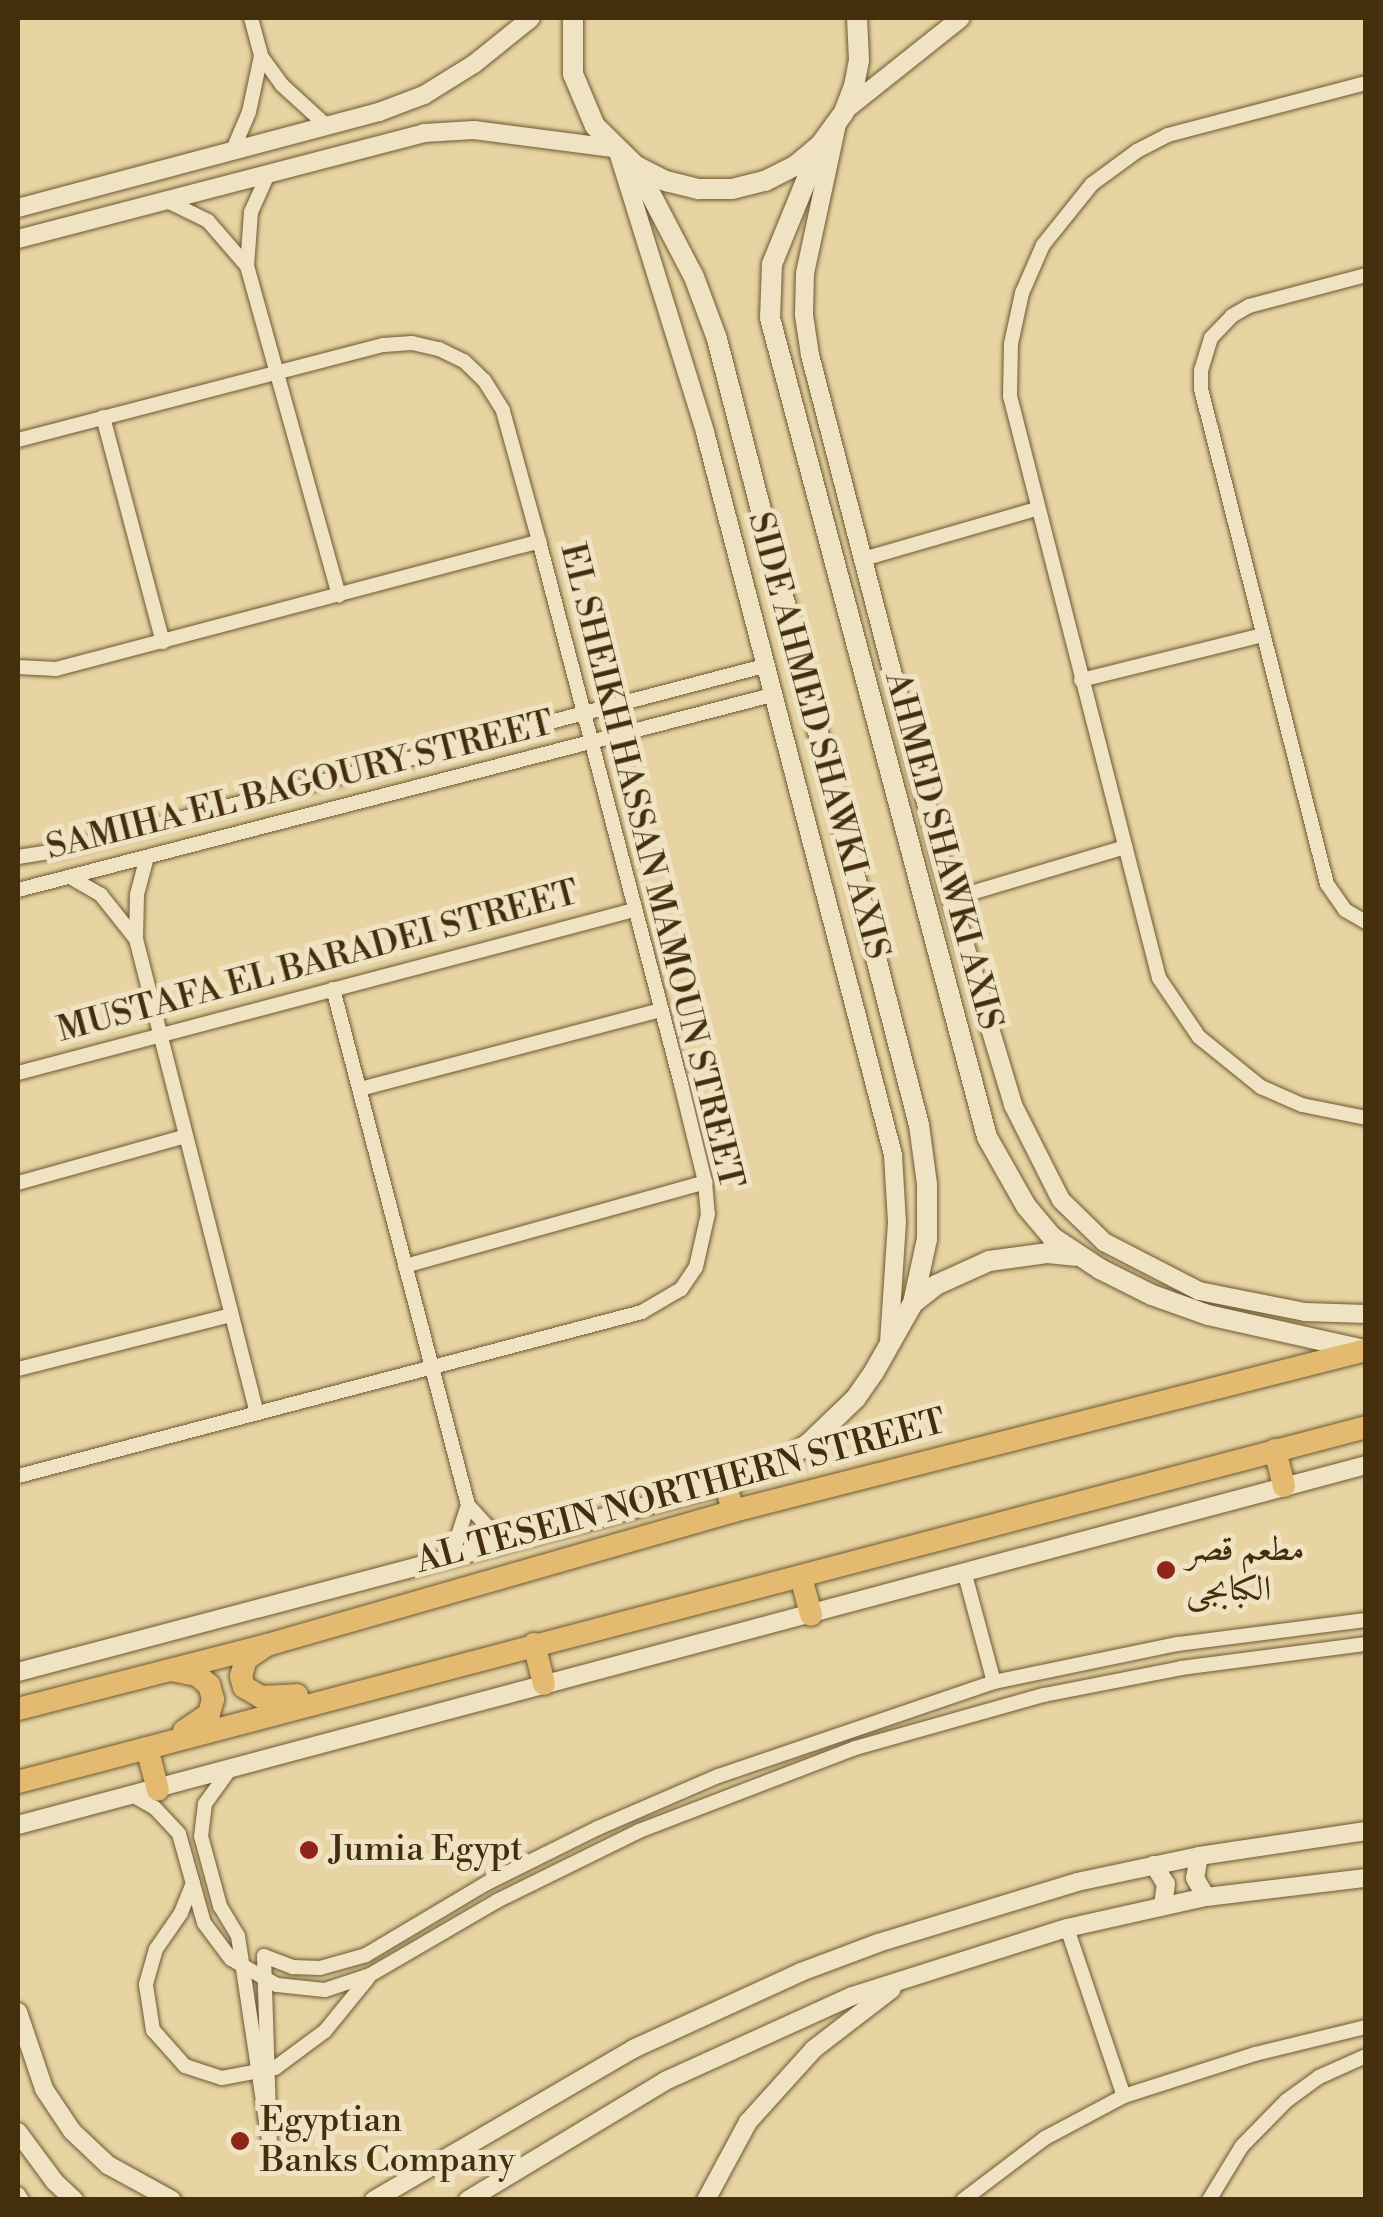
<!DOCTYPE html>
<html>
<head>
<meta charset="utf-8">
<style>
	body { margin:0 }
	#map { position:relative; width:1383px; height:2217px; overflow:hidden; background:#e7d4a2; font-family:"Libre Bodoni",Amiri,serif }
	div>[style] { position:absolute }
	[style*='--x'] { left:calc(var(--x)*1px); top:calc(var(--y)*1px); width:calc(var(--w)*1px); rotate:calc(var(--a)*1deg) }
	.roads { filter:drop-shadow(0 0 2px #6d5832) drop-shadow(0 0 2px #6d5832) }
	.minor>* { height:14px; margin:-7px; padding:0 7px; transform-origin:7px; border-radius:7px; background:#efe3c3 }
	.tertiary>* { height:18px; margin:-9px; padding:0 9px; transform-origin:9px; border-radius:9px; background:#efe3c3 }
	.secondary>* { height:20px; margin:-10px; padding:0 10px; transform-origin:10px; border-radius:10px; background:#efe3c3 }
	.primary>* { height:22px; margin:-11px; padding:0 11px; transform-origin:11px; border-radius:11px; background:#e4ba71 }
	.dots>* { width:28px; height:28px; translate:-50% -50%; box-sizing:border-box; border:5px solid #efe3c3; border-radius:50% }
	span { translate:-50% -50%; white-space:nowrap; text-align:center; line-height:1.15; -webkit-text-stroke:10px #efe3c3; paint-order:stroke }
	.street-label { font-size:35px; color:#442e0c }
	.poi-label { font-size:35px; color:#442e0c }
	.left { translate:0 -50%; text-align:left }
	.frame { position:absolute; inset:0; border:20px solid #442e0c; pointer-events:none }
</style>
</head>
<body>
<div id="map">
	<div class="roads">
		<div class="minor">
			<div style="--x:251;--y:18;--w:39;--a:75"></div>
			<div style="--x:261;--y:56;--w:36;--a:54"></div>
			<div style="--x:282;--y:85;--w:61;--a:42.3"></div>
			<div style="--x:1366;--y:83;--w:205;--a:165.3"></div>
			<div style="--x:1168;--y:135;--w:35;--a:153"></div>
			<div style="--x:1137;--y:151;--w:56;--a:143.7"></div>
			<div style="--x:1092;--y:184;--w:78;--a:128.8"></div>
			<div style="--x:1043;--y:245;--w:52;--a:113.6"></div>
			<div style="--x:1022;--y:293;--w:52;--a:102.2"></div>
			<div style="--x:1011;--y:344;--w:52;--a:91.1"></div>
			<div style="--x:1010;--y:396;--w:601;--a:75.64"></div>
			<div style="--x:1159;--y:978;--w:71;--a:55.9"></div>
			<div style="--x:1199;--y:1037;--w:80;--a:38.9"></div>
			<div style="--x:1261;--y:1087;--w:45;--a:23.7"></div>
			<div style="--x:1302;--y:1105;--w:65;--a:11.5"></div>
			<div style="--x:232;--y:152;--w:43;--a:-67"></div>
			<div style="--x:249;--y:112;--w:57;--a:-77.9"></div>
			<div style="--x:269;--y:172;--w:44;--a:114.2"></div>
			<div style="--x:251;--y:212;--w:54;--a:94.2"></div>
			<div style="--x:247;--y:266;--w:342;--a:74.4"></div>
			<div style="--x:165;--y:200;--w:48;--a:26"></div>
			<div style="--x:208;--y:221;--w:60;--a:49.1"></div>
			<div style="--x:1366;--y:275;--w:121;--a:165.2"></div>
			<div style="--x:1249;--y:306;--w:20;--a:150"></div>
			<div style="--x:1232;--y:316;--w:30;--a:134"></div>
			<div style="--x:1211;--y:338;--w:34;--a:107"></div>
			<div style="--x:1201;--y:370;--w:19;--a:90"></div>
			<div style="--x:1201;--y:389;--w:511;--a:75.72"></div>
			<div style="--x:1327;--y:884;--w:32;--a:55"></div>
			<div style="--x:1345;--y:910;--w:24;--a:30"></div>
			<div style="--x:103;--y:417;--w:233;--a:75.1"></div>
			<div style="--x:18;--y:440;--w:378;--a:-14.6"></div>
			<div style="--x:384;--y:345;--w:28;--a:-4"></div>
			<div style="--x:412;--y:343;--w:28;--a:13"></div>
			<div style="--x:439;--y:349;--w:28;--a:26"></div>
			<div style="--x:464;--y:361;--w:28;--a:44"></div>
			<div style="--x:484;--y:380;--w:36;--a:58"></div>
			<div style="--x:503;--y:411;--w:135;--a:74.5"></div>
			<div style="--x:539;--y:541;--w:561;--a:75.34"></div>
			<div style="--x:681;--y:1084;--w:101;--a:76.2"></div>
			<div style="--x:705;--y:1182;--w:32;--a:85"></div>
			<div style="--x:708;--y:1214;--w:54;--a:102.8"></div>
			<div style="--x:696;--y:1267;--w:27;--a:124"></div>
			<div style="--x:681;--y:1289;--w:45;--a:149.5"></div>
			<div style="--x:642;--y:1312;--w:645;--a:165.27"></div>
			<div style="--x:863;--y:559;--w:180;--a:-16.1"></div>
			<div style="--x:18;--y:667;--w:38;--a:3"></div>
			<div style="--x:56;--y:669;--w:500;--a:-14.8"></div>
			<div style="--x:1081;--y:680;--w:187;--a:-13.9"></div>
			<div style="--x:18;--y:857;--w:39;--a:-9"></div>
			<div style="--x:57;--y:851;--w:731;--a:-14.66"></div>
			<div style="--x:147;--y:857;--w:39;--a:105"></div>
			<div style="--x:137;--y:895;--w:44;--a:91.3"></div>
			<div style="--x:136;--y:939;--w:488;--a:75.7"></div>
			<div style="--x:70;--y:877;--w:36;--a:30"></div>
			<div style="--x:101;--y:895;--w:56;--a:51.5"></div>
			<div style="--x:18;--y:890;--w:779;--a:-14.5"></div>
			<div style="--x:951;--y:899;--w:182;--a:-16.6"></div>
			<div style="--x:333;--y:989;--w:533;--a:75.34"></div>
			<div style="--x:468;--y:1505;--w:30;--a:48"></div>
			<div style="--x:488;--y:1527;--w:36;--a:19"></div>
			<div style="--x:18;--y:1073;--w:637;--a:-14.82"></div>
			<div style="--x:360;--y:1089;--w:311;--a:-14.7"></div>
			<div style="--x:18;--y:1183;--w:171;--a:-15.6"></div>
			<div style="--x:405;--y:1266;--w:312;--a:-15.6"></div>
			<div style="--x:18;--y:1369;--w:220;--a:-14.2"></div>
			<div style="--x:440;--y:1562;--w:26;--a:-51"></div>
			<div style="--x:456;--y:1542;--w:39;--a:-72"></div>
			<div style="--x:964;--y:1571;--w:115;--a:74.9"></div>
			<div style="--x:228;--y:1772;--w:39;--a:126"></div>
			<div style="--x:205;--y:1804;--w:32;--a:97"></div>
			<div style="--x:201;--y:1836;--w:73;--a:74.8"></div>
			<div style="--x:220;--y:1906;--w:35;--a:59"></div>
			<div style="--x:238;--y:1936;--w:213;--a:81.4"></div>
			<div style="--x:270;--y:2147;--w:191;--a:-91.8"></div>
			<div style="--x:264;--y:1956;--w:31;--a:21"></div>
			<div style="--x:293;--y:1967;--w:27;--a:2"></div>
			<div style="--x:320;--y:1968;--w:48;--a:-15.8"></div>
			<div style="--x:366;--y:1955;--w:141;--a:-30.8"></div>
			<div style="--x:487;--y:1883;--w:124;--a:-26.4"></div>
			<div style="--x:598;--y:1828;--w:131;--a:-23.4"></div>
			<div style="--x:718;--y:1776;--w:292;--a:-18.8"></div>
			<div style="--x:994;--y:1682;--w:188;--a:-11.7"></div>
			<div style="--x:1178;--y:1644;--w:190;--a:-7.3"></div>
			<div style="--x:134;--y:1796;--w:24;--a:30"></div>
			<div style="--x:155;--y:1808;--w:35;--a:47"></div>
			<div style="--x:179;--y:1834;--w:92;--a:74.3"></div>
			<div style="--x:204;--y:1923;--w:45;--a:53.1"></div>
			<div style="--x:231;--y:1959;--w:53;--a:29.5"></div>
			<div style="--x:277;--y:1985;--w:48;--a:5.9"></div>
			<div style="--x:325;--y:1990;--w:47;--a:-18.4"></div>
			<div style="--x:370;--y:1975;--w:147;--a:-30.2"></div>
			<div style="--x:497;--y:1901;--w:158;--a:-26.2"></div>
			<div style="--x:639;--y:1831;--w:231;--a:-21"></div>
			<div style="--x:855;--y:1748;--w:196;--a:-15.7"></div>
			<div style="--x:1044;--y:1695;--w:140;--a:-11.1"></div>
			<div style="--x:1181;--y:1668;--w:187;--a:-7.4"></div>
			<div style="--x:193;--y:1883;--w:32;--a:112"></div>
			<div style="--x:181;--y:1913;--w:44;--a:124.8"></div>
			<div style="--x:156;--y:1949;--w:37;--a:106"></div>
			<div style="--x:146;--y:1985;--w:46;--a:81.2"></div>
			<div style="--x:153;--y:2030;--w:48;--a:48.4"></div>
			<div style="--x:185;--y:2066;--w:39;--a:18"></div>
			<div style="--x:222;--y:2078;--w:54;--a:-10.7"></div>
			<div style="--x:275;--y:2068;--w:62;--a:-36.5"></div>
			<div style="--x:325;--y:2031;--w:68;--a:-50.9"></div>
			<div style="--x:1067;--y:1928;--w:177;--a:71.3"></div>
			<div style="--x:18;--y:2194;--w:7;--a:56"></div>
			<div style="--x:963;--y:2200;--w:103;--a:-37.1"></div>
			<div style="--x:1045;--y:2138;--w:89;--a:-28"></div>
			<div style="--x:1124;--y:2096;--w:138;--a:-17.8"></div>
			<div style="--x:1255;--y:2054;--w:114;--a:-13.7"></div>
			<div style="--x:1209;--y:2200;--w:63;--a:-58.6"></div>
			<div style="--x:1242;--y:2146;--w:63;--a:-45.6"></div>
			<div style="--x:1286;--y:2101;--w:41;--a:-36"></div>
			<div style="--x:1319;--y:2077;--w:51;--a:-24.1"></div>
		</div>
		<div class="tertiary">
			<div style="--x:844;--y:111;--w:149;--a:-38.5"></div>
			<div style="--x:837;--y:124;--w:152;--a:102.1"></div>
			<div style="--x:805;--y:273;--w:42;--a:91.4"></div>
			<div style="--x:804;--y:315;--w:40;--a:81.5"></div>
			<div style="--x:810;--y:355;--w:562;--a:75.47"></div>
			<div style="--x:951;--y:899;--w:215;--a:73.2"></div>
			<div style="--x:1013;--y:1105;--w:106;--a:63.2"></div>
			<div style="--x:1061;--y:1200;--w:60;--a:44.3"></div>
			<div style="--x:1104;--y:1242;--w:107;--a:27.3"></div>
			<div style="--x:1199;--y:1291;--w:108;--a:11.2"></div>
			<div style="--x:1305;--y:1312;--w:61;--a:1.9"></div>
			<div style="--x:618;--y:152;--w:293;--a:72.7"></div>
			<div style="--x:705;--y:432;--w:747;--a:75.42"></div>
			<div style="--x:893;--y:1155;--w:67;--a:86.6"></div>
			<div style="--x:897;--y:1222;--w:122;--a:93.8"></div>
			<div style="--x:18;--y:208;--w:374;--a:-14.9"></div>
			<div style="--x:379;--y:112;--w:48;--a:-20.7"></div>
			<div style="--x:424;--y:95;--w:59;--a:-31.8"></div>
			<div style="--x:474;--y:64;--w:73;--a:-38.9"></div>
			<div style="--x:18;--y:239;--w:420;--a:-14.6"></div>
			<div style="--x:424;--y:133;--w:50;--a:-3.4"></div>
			<div style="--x:474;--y:130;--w:140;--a:7.4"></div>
			<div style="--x:18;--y:1672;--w:732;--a:-14.8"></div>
			<div style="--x:18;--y:1825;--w:1395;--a:-14.95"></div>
			<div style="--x:1199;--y:1856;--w:22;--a:100"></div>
			<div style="--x:1195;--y:1878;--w:22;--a:60"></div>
			<div style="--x:1154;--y:1865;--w:22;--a:58"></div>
			<div style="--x:1166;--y:1884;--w:22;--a:98"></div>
			<div style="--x:18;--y:2012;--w:81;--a:71.3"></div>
			<div style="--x:44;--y:2089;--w:50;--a:56.3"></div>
			<div style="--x:72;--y:2131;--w:50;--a:43.4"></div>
			<div style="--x:108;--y:2165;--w:73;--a:28.7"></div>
			<div style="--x:18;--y:2132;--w:62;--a:53.5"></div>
			<div style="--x:55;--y:2182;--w:26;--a:43"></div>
			<div style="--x:374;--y:2200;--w:300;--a:-30.2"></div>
			<div style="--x:633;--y:2049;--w:185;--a:-24.6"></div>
			<div style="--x:801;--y:1972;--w:82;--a:-20.6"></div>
			<div style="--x:878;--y:1943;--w:208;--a:-17"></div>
			<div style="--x:1077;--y:1882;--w:125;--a:-12"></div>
			<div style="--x:1199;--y:1856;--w:169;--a:-8.5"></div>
			<div style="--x:468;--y:2200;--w:230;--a:-31.1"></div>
			<div style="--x:665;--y:2081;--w:205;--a:-24.4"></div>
			<div style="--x:852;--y:1996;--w:225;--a:-17.6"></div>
			<div style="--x:1067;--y:1928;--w:142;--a:-12.6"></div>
			<div style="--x:1206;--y:1897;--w:161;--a:-6.8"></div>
			<div style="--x:706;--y:2200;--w:89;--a:-61.7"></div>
			<div style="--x:748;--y:2122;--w:98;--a:-47.9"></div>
			<div style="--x:814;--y:2049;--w:98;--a:-37.6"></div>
		</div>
		<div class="secondary">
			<div style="--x:573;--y:18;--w:56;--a:90"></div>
			<div style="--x:573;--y:74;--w:56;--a:67.1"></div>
			<div style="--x:595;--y:126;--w:57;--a:44.3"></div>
			<div style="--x:636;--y:166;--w:34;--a:27"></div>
			<div style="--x:666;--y:181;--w:34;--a:14"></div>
			<div style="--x:699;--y:189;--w:33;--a:0"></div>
			<div style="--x:732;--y:189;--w:34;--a:-14"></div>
			<div style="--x:765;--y:181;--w:34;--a:-27"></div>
			<div style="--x:795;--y:166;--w:34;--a:-40"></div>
			<div style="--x:821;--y:144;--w:39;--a:-54"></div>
			<div style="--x:844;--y:112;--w:28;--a:-69"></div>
			<div style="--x:854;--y:86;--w:26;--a:-79"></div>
			<div style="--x:859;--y:60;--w:42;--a:-92.7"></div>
			<div style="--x:821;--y:144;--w:130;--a:112.2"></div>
			<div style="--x:772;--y:264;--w:54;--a:92.1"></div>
			<div style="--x:770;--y:318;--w:847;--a:75.16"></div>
			<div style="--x:987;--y:1137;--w:79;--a:60.5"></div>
			<div style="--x:1026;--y:1206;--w:40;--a:50"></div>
			<div style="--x:1052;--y:1237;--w:58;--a:33.7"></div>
			<div style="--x:1100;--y:1269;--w:58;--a:26.6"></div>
			<div style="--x:1152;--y:1295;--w:59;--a:19.7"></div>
			<div style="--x:1208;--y:1315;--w:160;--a:12.6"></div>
			<div style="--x:636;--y:166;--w:125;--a:62.4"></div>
			<div style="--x:694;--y:277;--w:66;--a:69.6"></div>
			<div style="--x:717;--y:339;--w:812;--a:75.59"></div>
			<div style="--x:919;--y:1125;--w:60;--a:82.3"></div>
			<div style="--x:927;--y:1184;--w:55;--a:90"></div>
			<div style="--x:927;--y:1239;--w:66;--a:102.3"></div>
			<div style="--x:913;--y:1303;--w:79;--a:119.5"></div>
			<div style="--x:874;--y:1372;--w:32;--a:125"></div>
			<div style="--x:856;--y:1398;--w:66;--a:136.2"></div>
			<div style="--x:808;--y:1444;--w:35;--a:147"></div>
			<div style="--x:779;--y:1463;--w:57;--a:157.5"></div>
			<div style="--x:913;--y:1303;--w:29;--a:-38"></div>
			<div style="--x:936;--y:1285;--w:58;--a:-24.4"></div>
			<div style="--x:989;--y:1261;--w:60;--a:-7.7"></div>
			<div style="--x:1048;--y:1253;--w:27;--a:6"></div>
		</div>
		<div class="primary">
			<div style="--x:1275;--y:1450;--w:37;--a:76"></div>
			<div style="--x:726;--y:1485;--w:27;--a:75"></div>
			<div style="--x:801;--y:1577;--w:39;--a:75"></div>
			<div style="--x:534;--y:1644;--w:41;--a:76"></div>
			<div style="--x:264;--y:1647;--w:22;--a:146"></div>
			<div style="--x:246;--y:1659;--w:18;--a:106"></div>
			<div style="--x:241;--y:1676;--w:11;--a:75"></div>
			<div style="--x:244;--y:1687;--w:20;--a:30"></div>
			<div style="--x:261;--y:1697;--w:36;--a:-3"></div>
			<div style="--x:171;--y:1670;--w:26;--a:11"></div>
			<div style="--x:197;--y:1675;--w:16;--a:40"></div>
			<div style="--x:209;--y:1685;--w:15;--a:74"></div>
			<div style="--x:213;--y:1699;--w:16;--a:105"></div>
			<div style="--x:209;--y:1714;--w:30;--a:146"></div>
			<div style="--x:18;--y:1709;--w:257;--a:-14.4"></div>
			<div style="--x:267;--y:1645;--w:485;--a:-16"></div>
			<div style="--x:733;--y:1511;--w:653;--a:-14.27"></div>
			<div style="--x:147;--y:1748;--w:43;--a:75.3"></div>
			<div style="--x:18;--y:1782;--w:1394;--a:-14.75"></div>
		</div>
	</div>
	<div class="dots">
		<div style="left:1166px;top:1570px;background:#8f2418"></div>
		<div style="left:309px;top:1850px;background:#8f2418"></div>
		<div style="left:240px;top:2141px;background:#8f2418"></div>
	</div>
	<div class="street-label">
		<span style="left:818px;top:736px;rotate:75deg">SIDE AHMED SHAWKI AXIS</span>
		<span style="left:300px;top:786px;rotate:-14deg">SAMIHA EL BAGOURY STREET</span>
		<span style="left:943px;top:851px;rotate:75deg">AHMED SHAWKI AXIS</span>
		<span style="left:651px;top:866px;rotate:76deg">EL SHEIKH HASSAN MAMOUN STREET</span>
		<span style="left:318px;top:962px;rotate:-15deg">MUSTAFA EL BARADEI STREET</span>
		<span style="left:681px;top:1492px;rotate:-15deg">AL TESEIN NORTHERN STREET</span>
	</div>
	<div class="poi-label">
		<span class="left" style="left:1186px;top:1570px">مطعم قصر<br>الكبابجى</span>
		<span class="left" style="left:329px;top:1850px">Jumia Egypt</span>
		<span class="left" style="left:260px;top:2141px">Egyptian<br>Banks Company</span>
	</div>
	<div class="frame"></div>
</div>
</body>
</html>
